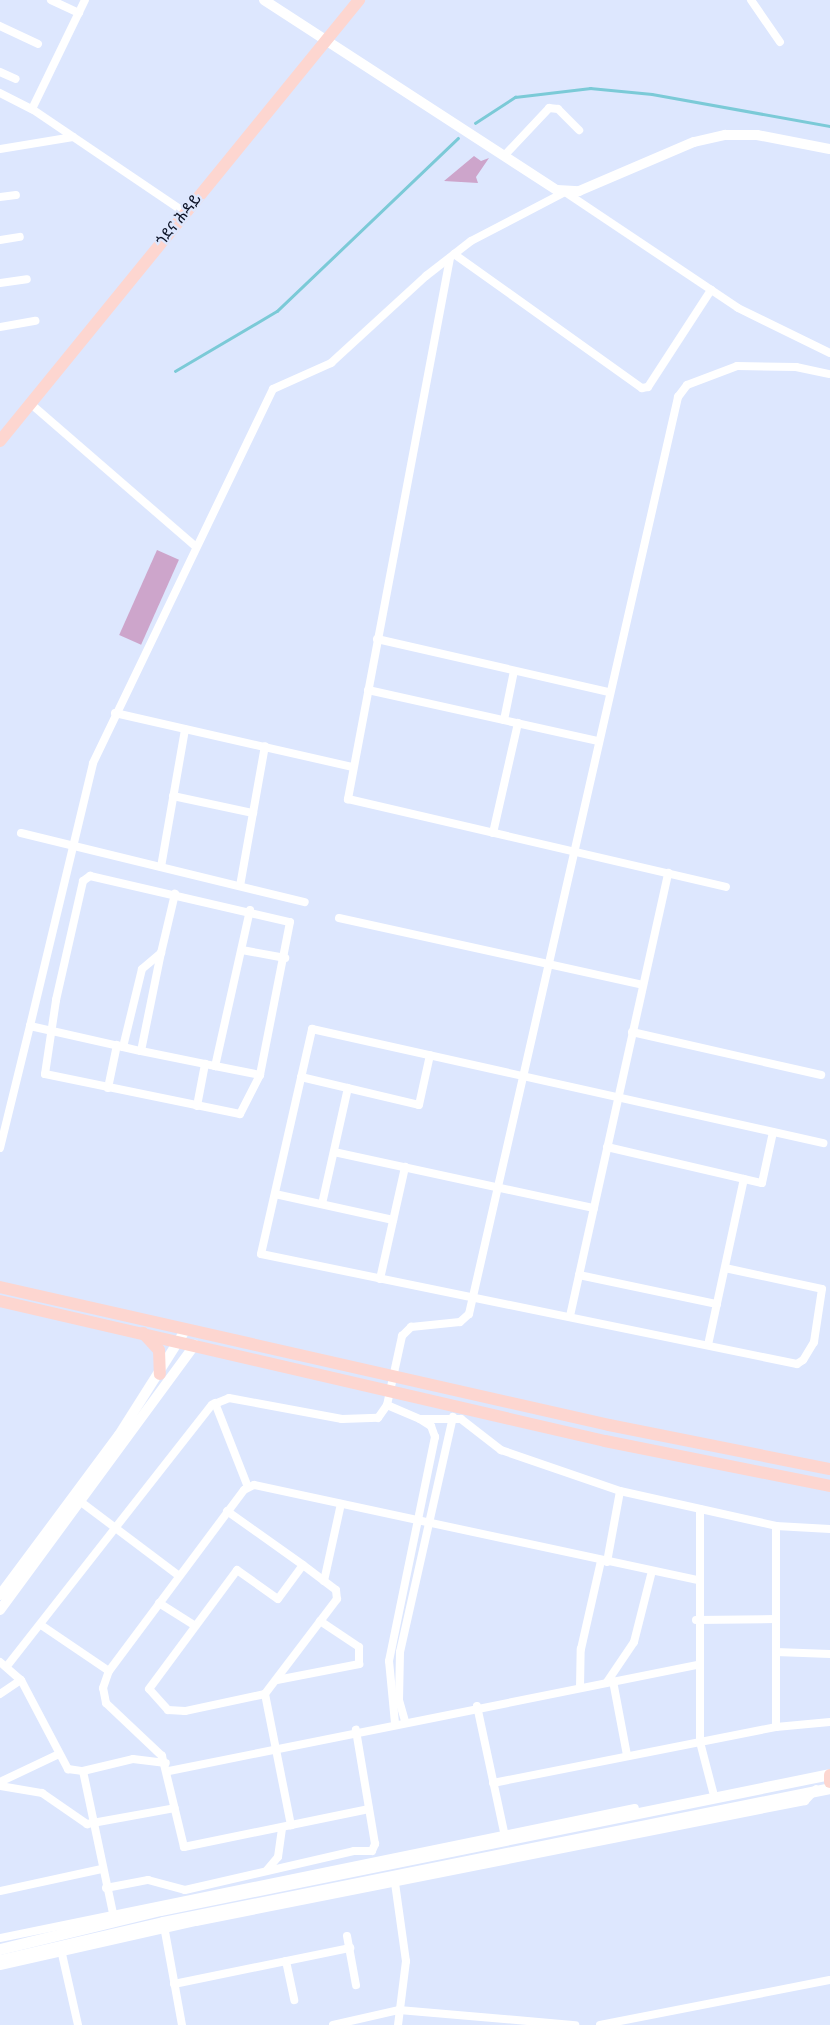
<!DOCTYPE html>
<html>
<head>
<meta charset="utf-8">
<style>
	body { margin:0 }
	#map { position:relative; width:830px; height:2025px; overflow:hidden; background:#dde7fe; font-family:Raleway,"Noto Sans Ethiopic",sans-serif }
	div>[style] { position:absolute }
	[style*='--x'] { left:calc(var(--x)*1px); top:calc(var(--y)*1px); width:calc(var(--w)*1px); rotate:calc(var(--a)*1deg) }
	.green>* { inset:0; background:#cda5cb; transform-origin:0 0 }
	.stream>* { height:2.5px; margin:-1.25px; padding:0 1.25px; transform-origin:1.25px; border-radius:1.25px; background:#7bcad7 }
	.minor>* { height:8px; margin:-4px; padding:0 4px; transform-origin:4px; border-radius:4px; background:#fff }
	.tertiary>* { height:10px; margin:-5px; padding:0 5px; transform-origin:5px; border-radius:5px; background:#fff }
	.secondary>* { height:11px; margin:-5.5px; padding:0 5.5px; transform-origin:5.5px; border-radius:5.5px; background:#fff }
	.primary>* { height:12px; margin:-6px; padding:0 6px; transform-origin:6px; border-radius:6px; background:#fdd6d0 }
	span { translate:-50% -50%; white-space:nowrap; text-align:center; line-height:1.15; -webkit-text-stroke:4.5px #dde7fe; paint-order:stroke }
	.street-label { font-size:15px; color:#0b1226 }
</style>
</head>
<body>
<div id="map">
	<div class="green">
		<div style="clip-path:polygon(474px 156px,481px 161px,489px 158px,476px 177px,478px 183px,444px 181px)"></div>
		<div style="left:157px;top:550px;width:24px;height:93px;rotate:24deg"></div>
	</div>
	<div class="stream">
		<div style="--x:475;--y:123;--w:48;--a:-33"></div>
		<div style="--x:515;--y:97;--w:76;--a:-6.8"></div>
		<div style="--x:590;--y:88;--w:62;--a:5.5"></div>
		<div style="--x:652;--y:94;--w:181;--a:10.2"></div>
		<div style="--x:175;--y:371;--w:118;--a:-30.5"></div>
		<div style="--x:277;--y:311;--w:250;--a:-43.7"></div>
	</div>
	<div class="minor">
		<div style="--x:51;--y:0;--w:31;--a:25"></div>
		<div style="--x:751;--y:0;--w:51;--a:55.4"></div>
		<div style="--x:0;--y:26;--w:42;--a:25.3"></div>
		<div style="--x:0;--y:72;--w:17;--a:24"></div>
		<div style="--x:0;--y:93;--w:36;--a:27"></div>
		<div style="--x:32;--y:109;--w:184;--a:34.1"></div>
		<div style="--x:32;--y:109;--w:121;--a:-64.1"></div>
		<div style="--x:0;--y:149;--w:74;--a:-9.3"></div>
		<div style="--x:504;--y:156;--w:66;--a:-46.8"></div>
		<div style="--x:549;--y:108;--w:9;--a:6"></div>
		<div style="--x:558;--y:109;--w:30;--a:45"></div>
		<div style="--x:0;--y:197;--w:16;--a:-7"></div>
		<div style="--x:0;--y:240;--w:20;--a:-9"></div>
		<div style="--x:454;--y:254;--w:231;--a:35.5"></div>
		<div style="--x:642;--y:388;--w:6;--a:-9"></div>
		<div style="--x:648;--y:387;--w:116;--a:-57"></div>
		<div style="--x:450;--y:258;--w:551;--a:100.68"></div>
		<div style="--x:348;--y:799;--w:388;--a:13.1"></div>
		<div style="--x:0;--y:283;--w:27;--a:-8"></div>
		<div style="--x:0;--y:327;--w:36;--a:-10"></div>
		<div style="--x:31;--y:404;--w:217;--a:40.9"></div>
		<div style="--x:377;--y:639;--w:238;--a:12.9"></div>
		<div style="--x:368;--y:690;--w:236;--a:12.5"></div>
		<div style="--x:115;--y:713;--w:244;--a:12.8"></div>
		<div style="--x:504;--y:720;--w:50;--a:-78.5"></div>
		<div style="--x:173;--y:796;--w:82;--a:12"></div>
		<div style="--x:21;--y:833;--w:292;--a:13.7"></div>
		<div style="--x:493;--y:833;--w:113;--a:-77.2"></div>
		<div style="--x:161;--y:867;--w:140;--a:-80.1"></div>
		<div style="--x:90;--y:876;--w:205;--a:13"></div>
		<div style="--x:290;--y:922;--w:156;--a:101.1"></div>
		<div style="--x:260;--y:1075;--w:44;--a:117.1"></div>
		<div style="--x:240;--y:1114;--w:199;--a:-168.4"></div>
		<div style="--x:45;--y:1074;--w:75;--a:-81.5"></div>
		<div style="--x:56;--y:1000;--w:122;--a:-77.2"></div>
		<div style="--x:83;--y:881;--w:9;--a:-36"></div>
		<div style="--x:240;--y:886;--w:142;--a:-79.9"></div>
		<div style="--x:250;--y:910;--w:160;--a:102.6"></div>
		<div style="--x:215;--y:1066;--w:46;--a:11.3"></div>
		<div style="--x:339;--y:918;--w:311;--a:12.4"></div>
		<div style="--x:242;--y:950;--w:44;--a:10.5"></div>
		<div style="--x:30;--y:1026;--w:270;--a:-76.5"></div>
		<div style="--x:93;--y:763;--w:415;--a:-64.3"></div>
		<div style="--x:273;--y:389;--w:64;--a:-24.1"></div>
		<div style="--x:331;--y:363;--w:129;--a:-42.5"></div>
		<div style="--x:426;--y:276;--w:57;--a:-37.9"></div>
		<div style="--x:471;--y:241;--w:106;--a:-27.5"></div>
		<div style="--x:565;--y:192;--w:208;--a:33.8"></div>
		<div style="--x:738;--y:308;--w:102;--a:26.1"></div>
		<div style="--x:632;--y:1032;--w:194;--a:12.8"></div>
		<div style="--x:123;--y:1047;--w:18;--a:13"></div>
		<div style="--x:141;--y:1051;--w:100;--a:-78.5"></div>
		<div style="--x:141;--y:1051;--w:76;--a:11.5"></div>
		<div style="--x:301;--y:1077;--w:121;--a:13.3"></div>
		<div style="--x:419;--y:1105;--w:51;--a:-77.6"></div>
		<div style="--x:108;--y:1088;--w:44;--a:-78.2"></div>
		<div style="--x:197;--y:1106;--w:43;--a:-79.2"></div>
		<div style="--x:607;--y:1147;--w:159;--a:13.1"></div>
		<div style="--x:762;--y:1183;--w:52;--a:-77.8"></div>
		<div style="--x:0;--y:1148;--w:126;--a:-76.2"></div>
		<div style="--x:30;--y:1026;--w:95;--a:12.7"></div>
		<div style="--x:123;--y:1047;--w:80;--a:-76.3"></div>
		<div style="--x:142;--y:969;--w:25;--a:-40"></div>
		<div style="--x:161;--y:953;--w:61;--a:-76.7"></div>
		<div style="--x:334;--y:1152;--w:266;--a:12.2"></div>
		<div style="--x:275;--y:1194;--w:121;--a:12.4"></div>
		<div style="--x:322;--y:1204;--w:119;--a:-77.4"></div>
		<div style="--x:725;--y:1268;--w:99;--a:12.2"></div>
		<div style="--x:822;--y:1289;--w:54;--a:98.6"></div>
		<div style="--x:814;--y:1342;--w:21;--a:121"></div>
		<div style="--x:803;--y:1360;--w:7;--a:146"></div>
		<div style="--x:797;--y:1364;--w:547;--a:-168.4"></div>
		<div style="--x:261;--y:1254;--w:231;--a:-77.2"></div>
		<div style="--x:312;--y:1029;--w:524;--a:12.58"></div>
		<div style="--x:579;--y:1275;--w:141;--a:11.9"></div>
		<div style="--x:380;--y:1279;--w:115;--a:-77.4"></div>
		<div style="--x:570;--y:1316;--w:454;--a:-77.5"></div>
		<div style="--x:708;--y:1345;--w:170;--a:-77.8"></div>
		<div style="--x:215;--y:1403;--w:90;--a:68.6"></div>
		<div style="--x:387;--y:1405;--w:36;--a:23"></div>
		<div style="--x:420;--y:1419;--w:41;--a:0"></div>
		<div style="--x:461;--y:1419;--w:51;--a:37.8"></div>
		<div style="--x:501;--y:1450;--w:126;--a:19"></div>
		<div style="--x:620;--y:1491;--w:160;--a:12.6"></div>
		<div style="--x:776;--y:1526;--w:54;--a:3.2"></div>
		<div style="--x:77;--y:1499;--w:128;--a:37"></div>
		<div style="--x:700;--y:1509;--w:233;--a:90"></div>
		<div style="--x:700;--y:1742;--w:52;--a:75.4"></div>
		<div style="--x:227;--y:1511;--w:93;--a:35.4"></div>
		<div style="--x:303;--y:1565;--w:41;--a:37.1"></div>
		<div style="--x:336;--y:1590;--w:9;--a:84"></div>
		<div style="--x:337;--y:1599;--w:119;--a:127.2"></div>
		<div style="--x:265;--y:1694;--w:82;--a:168"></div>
		<div style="--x:185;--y:1711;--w:17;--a:-177"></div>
		<div style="--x:168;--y:1710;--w:28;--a:-132"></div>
		<div style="--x:149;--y:1689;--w:148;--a:-53.5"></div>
		<div style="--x:237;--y:1570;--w:50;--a:35.3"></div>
		<div style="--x:278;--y:1599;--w:42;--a:-53.7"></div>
		<div style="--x:776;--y:1526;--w:201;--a:90"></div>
		<div style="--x:607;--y:1562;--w:72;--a:-79.6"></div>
		<div style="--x:324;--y:1581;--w:79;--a:-77.6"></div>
		<div style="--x:159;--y:1603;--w:41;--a:32.2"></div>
		<div style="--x:696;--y:1620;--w:80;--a:-0.7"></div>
		<div style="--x:41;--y:1625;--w:82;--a:34.1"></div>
		<div style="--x:776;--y:1652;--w:54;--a:2.1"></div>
		<div style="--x:0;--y:1662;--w:28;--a:41"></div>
		<div style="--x:21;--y:1680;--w:101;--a:62.2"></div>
		<div style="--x:68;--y:1769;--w:15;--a:8"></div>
		<div style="--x:83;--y:1771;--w:51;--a:-13.5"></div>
		<div style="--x:133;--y:1759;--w:33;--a:7"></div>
		<div style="--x:7;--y:1666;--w:332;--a:-51.9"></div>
		<div style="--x:212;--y:1405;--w:18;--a:-22"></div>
		<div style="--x:229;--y:1398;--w:115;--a:10.5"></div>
		<div style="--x:342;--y:1419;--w:36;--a:-2"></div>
		<div style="--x:378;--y:1418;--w:16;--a:-55"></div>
		<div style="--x:387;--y:1405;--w:71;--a:-77.7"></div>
		<div style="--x:402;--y:1336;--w:13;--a:-45"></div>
		<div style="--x:411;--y:1327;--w:49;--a:-5.8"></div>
		<div style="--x:460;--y:1322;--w:12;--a:-42"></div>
		<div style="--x:469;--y:1314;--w:941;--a:-77.16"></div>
		<div style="--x:678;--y:397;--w:15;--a:-53"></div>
		<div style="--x:687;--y:385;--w:53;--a:-20.8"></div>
		<div style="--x:737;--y:366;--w:59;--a:1"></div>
		<div style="--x:796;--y:367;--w:33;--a:12"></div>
		<div style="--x:277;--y:1680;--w:84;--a:-11"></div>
		<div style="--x:359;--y:1664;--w:17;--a:-90"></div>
		<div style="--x:359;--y:1647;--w:47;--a:-146.3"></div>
		<div style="--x:613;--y:1681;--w:75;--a:79.3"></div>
		<div style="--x:607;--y:1682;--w:48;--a:-56"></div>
		<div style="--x:634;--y:1642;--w:73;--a:-75.8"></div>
		<div style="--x:580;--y:1688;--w:39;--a:-89"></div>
		<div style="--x:581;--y:1649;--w:90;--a:-77.2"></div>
		<div style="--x:0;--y:1694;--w:25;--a:-34"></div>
		<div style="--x:265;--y:1694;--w:134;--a:78.8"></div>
		<div style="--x:477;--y:1706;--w:129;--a:77.9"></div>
		<div style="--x:405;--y:1721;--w:22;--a:-106"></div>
		<div style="--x:399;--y:1700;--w:48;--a:-88.8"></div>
		<div style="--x:400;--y:1652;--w:241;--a:-77.3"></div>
		<div style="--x:395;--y:1723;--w:62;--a:-95.5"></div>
		<div style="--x:389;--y:1661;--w:229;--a:-78.4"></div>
		<div style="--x:435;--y:1437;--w:12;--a:-110"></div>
		<div style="--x:431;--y:1426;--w:13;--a:-148"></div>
		<div style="--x:83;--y:1771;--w:150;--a:78.1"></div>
		<div style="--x:169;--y:1771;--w:539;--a:-11.35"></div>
		<div style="--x:0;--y:1782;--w:65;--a:-25.4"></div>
		<div style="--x:493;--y:1783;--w:288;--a:-11.2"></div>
		<div style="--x:776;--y:1727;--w:54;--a:-5.3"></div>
		<div style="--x:0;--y:1786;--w:43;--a:9.5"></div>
		<div style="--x:42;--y:1793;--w:55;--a:34.6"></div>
		<div style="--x:87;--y:1824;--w:89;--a:-10.3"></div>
		<div style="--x:369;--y:1809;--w:189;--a:168.4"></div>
		<div style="--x:184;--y:1847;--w:94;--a:-103.6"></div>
		<div style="--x:162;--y:1756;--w:77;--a:-136.6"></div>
		<div style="--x:106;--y:1703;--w:15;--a:-101"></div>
		<div style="--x:103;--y:1688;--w:18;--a:-71"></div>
		<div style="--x:109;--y:1671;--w:226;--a:-53.3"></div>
		<div style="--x:244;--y:1490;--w:11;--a:-27"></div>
		<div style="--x:254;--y:1485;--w:453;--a:12.1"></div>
		<div style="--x:267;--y:1870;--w:17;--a:-50"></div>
		<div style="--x:278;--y:1857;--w:30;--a:-82"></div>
		<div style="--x:395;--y:1883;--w:79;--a:82"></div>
		<div style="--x:406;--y:1961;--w:64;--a:97.1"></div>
		<div style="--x:106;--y:1888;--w:43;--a:-10.8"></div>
		<div style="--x:148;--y:1880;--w:38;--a:15"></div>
		<div style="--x:185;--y:1890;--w:173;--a:-13"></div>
		<div style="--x:354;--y:1851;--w:18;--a:0"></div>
		<div style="--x:372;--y:1851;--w:8;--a:-67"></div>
		<div style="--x:375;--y:1844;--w:116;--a:-99.5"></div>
		<div style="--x:0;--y:1891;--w:104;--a:-12.2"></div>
		<div style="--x:164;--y:1926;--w:101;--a:79.7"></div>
		<div style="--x:347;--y:1936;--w:50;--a:79.6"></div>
		<div style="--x:0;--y:1938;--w:648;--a:-11.57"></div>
		<div style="--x:62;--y:1954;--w:73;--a:77.3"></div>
		<div style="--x:286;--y:1961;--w:40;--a:78"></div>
		<div style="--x:0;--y:1966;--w:201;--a:-12.7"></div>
		<div style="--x:196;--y:1922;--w:621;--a:-11.24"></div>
		<div style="--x:805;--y:1801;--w:16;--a:-47"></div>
		<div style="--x:174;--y:1984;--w:180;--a:-11.6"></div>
		<div style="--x:333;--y:2025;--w:68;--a:-12.8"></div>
		<div style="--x:399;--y:2010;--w:177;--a:4.9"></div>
		<div style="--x:600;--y:2025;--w:234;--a:-11.1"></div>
	</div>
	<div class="tertiary">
		<div style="--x:264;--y:0;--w:349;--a:33"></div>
		<div style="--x:557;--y:190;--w:22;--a:3"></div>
		<div style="--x:579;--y:191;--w:125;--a:-23.1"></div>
		<div style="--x:694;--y:142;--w:32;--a:-13"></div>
		<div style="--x:725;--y:135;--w:32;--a:0"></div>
		<div style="--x:757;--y:135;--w:74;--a:10.9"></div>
		<div style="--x:0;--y:1595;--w:199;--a:-53.4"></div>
		<div style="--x:119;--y:1435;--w:125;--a:-57.7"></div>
		<div style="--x:0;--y:1610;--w:329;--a:-53.7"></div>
	</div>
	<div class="secondary">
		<div style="--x:0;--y:1949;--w:165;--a:-13.7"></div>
		<div style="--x:160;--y:1910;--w:684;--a:-11.47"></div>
		<div style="--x:0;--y:1960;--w:167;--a:-13.1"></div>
		<div style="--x:163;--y:1922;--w:680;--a:-11.36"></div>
	</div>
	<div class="primary">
		<div style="--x:0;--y:441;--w:569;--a:-50.85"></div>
		<div style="--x:0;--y:1287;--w:624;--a:12.77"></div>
		<div style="--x:609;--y:1425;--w:225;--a:11.3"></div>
		<div style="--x:0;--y:1301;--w:621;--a:13.03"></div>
		<div style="--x:605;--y:1441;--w:229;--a:11.3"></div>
		<div style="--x:143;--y:1333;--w:23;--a:47"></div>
		<div style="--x:159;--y:1350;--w:24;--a:88"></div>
		<div style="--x:830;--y:1775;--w:7;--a:90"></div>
	</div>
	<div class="street-label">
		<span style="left:179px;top:220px;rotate:-51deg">ጎደና ሕዳይ</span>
	</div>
</div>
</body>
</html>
